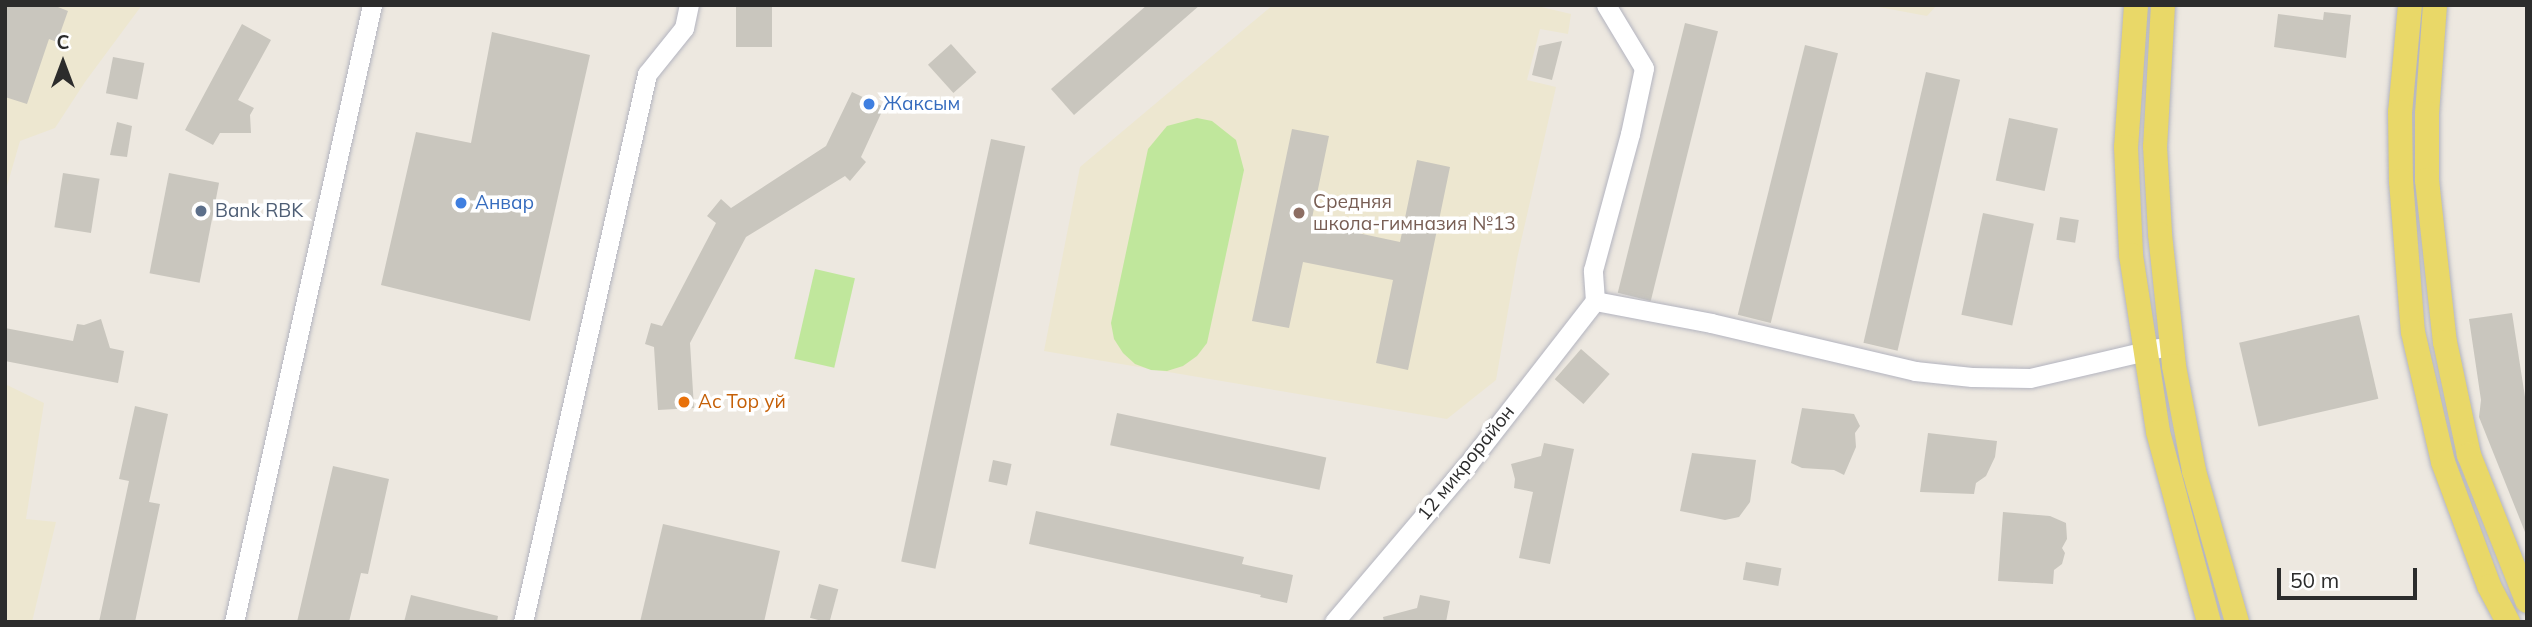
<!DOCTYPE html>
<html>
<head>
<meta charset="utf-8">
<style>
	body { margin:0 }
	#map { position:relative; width:2532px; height:627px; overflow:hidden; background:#ede8e0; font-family:Mulish,sans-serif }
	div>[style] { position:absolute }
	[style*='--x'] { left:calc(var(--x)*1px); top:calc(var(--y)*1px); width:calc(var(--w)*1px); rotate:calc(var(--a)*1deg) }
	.education>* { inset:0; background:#ede7d0 }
	.pitch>* { inset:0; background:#c0e79c; transform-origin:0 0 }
	.building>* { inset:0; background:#c9c6be; transform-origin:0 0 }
	.roads { filter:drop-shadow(0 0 2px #b3b4bf) drop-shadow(0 0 2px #b3b4bf) }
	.minor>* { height:19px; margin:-9.5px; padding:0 9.5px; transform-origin:9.5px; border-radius:9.5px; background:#fff }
	.major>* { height:24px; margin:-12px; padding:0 12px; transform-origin:12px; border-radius:12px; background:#e9d868 }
	.dots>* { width:19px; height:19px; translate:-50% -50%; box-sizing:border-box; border:4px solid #fff; border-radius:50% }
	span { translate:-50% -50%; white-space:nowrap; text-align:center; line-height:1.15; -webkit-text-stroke:7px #fff; paint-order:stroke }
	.shop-label { font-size:19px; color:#366cbe }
	.left { translate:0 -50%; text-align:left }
	.education-label { font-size:19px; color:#785e54 }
	.service-label { font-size:19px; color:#4e5e75 }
	.food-label { font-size:19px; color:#c56008 }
	.street-label { font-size:19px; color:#2c2c2c }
	.frame { position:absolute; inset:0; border:7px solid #2c2c2c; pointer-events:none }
	.north { position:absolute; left:28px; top:28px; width:70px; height:70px; -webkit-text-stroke:5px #fff; paint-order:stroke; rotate:0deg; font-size:19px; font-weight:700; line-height:28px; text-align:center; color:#2c2c2c }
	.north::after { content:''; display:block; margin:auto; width:24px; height:32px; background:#2c2c2c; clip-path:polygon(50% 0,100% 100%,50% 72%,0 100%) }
	.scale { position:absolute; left:2277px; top:568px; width:140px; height:32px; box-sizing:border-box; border:4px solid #2c2c2c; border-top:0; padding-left:9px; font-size:21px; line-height:24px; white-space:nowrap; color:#2c2c2c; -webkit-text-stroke:5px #fff; paint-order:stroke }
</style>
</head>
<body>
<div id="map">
	<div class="education">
		<div style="clip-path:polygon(5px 5px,142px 5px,85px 82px,55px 128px,20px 141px,5px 193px)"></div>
		<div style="clip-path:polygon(1273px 5px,1533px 5px,1571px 14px,1568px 34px,1540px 29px,1527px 80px,1556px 87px,1517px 259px,1496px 380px,1447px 419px,1044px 351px,1080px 167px)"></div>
		<div style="clip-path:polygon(1868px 5px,1937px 5px,1927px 16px)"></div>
		<div style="clip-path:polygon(5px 384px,44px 403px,26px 519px,56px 522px,32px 622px,5px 622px)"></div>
	</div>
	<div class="pitch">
		<div style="clip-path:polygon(1197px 118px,1212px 121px,1236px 140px,1244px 170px,1207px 343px,1197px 356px,1183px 366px,1167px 371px,1151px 370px,1135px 364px,1123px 353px,1114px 339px,1111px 323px,1148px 149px,1167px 126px)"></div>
		<div style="left:815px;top:269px;width:41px;height:92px;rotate:13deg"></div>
	</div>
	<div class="building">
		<div style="clip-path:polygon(5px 5px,53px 5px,68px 11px,57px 42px,49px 39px,27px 104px,5px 97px)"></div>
		<div style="left:736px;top:5px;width:36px;height:42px"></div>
		<div style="clip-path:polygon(1147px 5px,1200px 5px,1074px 115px,1051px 89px)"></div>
		<div style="clip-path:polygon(2324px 12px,2351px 15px,2346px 58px,2274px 47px,2278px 14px,2323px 20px)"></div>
		<div style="left:1685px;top:23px;width:34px;height:278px;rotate:14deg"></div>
		<div style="clip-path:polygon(242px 24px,271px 40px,238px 100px,254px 108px,250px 115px,251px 133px,220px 133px,213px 145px,185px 130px)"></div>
		<div style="clip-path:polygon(492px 32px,590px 55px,530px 321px,381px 285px,416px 132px,471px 143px)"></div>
		<div style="clip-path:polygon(1562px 41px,1552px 80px,1532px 75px,1539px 46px)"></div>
		<div style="left:951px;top:44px;width:38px;height:31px;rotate:48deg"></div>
		<div style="left:1805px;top:45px;width:34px;height:278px;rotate:14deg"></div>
		<div style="left:113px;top:57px;width:32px;height:37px;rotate:11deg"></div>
		<div style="left:1926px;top:72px;width:35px;height:278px;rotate:13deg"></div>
		<div style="clip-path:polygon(852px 92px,884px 107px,861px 157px,866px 162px,850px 181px,845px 176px,746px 237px,690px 343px,694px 408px,658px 410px,654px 347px,645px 344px,651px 323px,662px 326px,716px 223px,707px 216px,721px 199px,731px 208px,826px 146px)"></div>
		<div style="left:2009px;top:118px;width:50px;height:64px;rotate:12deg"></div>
		<div style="clip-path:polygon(117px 122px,132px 126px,127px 157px,110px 155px)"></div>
		<div style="clip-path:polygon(1292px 129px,1329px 136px,1311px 223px,1400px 242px,1417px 160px,1450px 167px,1408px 370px,1376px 363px,1393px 280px,1303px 262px,1289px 328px,1252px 321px)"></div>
		<div style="left:991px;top:139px;width:35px;height:432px;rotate:12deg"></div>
		<div style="left:63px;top:173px;width:37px;height:55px;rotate:9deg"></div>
		<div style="left:169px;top:173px;width:51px;height:102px;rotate:11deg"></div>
		<div style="left:1983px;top:213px;width:52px;height:104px;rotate:12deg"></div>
		<div style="left:2060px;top:217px;width:19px;height:23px;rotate:9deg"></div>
		<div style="clip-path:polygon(2512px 313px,2527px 410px,2525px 532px,2479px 417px,2481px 400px,2469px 319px)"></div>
		<div style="left:2359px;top:315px;width:86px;height:123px;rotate:77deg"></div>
		<div style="clip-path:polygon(101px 319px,110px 348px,124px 351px,118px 383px,5px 361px,5px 328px,73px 341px,77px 324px,84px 325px)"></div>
		<div style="left:1581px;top:349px;width:38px;height:40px;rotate:41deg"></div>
		<div style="clip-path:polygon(135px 406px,168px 414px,149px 502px,160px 504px,135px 622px,99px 622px,129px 481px,119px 479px)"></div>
		<div style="clip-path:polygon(1802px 408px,1854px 414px,1860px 426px,1855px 433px,1856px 447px,1844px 475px,1834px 470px,1802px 468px,1791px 463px)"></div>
		<div style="left:1117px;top:413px;width:214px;height:33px;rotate:12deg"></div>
		<div style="clip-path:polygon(1928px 433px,1997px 441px,1995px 457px,1986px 476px,1976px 483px,1974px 494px,1920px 492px)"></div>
		<div style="clip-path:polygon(1544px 443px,1574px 449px,1550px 564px,1519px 558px,1533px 492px,1514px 488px,1515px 479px,1511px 464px,1541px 456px)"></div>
		<div style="clip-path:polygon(1692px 453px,1756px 460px,1750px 502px,1739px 517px,1725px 520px,1680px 511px)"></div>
		<div style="left:993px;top:460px;width:19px;height:22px;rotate:12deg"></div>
		<div style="clip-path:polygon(333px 466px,389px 479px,368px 574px,361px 573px,349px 622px,297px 622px)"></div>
		<div style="clip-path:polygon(1036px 511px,1244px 557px,1242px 564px,1293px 575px,1287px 603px,1260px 597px,1261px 595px,1029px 544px)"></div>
		<div style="clip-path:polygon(2003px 512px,2050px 516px,2066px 523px,2067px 539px,2062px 548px,2065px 553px,2062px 564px,2054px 570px,2053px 584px,1998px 581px)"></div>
		<div style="clip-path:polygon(663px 524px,780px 551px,764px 622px,640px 622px)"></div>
		<div style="left:1746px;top:562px;width:36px;height:18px;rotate:10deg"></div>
		<div style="left:819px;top:584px;width:20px;height:35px;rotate:15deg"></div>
		<div style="clip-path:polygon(411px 595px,498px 616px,497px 622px,404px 622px)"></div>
		<div style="clip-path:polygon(1420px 595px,1450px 601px,1446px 622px,1384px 622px,1383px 617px,1417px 608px)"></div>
	</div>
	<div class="roads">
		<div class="minor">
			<div style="--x:1595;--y:301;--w:118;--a:10.7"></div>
			<div style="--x:1711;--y:323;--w:210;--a:13.2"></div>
			<div style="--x:1915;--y:371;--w:57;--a:6"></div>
			<div style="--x:1972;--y:377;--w:58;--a:1"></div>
			<div style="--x:2030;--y:378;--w:132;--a:-13.1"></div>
			<div style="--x:1595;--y:301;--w:31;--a:-94"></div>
			<div style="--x:1593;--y:270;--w:141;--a:-74.8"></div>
			<div style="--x:1630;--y:134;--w:67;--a:-78"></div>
			<div style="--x:1644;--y:68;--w:74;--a:-121.1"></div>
			<div style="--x:234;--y:622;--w:632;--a:-77.39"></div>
			<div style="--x:523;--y:622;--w:562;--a:-77.25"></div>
			<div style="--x:647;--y:74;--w:59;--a:-51.2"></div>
			<div style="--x:684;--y:28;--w:24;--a:-78"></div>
			<div style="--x:1334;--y:622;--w:207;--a:-49.7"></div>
			<div style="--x:1468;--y:464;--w:207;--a:-52.1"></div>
		</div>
		<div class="major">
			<div style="--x:2136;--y:5;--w:142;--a:94"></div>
			<div style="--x:2126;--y:147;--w:108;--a:87.3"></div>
			<div style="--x:2131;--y:255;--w:179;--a:81.3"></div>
			<div style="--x:2158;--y:432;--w:197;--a:75"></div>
			<div style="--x:2163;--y:5;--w:141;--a:93.2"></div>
			<div style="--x:2155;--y:146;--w:88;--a:86.7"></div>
			<div style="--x:2160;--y:234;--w:133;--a:83.9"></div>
			<div style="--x:2174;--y:366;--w:107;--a:79.2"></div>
			<div style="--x:2194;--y:471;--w:157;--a:74.1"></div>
			<div style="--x:2410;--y:5;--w:107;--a:95.3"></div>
			<div style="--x:2400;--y:112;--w:69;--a:89.2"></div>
			<div style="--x:2401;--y:181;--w:151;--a:85.5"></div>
			<div style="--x:2413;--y:332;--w:133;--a:77"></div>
			<div style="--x:2443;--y:462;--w:132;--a:69.6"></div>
			<div style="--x:2489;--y:586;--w:41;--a:62.2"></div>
			<div style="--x:2435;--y:5;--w:108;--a:94.2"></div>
			<div style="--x:2427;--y:113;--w:67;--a:90"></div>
			<div style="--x:2427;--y:180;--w:163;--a:83.7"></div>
			<div style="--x:2445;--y:342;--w:116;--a:78"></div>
			<div style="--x:2469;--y:455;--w:157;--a:68.3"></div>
		</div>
	</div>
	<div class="dots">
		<div style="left:869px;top:104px;background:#3f7fe0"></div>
		<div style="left:461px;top:203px;background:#3f7fe0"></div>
		<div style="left:201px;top:211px;background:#5c6f8a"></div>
		<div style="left:1299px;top:213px;background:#8d6e63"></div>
		<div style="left:684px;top:402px;background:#e8710a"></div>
	</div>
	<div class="shop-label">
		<span class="left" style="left:883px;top:104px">Жаксым</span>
		<span class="left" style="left:475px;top:203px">Анвар</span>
	</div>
	<div class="education-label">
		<span class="left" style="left:1313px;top:213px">Средняя<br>школа-гимназия №13</span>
	</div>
	<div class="service-label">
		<span class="left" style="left:215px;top:211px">Bank RBK</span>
	</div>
	<div class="food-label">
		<span class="left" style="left:698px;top:402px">Ас Тор уй</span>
	</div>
	<div class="street-label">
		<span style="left:1466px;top:463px;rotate:-51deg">12 микрорайон</span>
	</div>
	<div class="frame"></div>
	<div class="north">С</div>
	<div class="scale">50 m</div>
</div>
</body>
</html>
